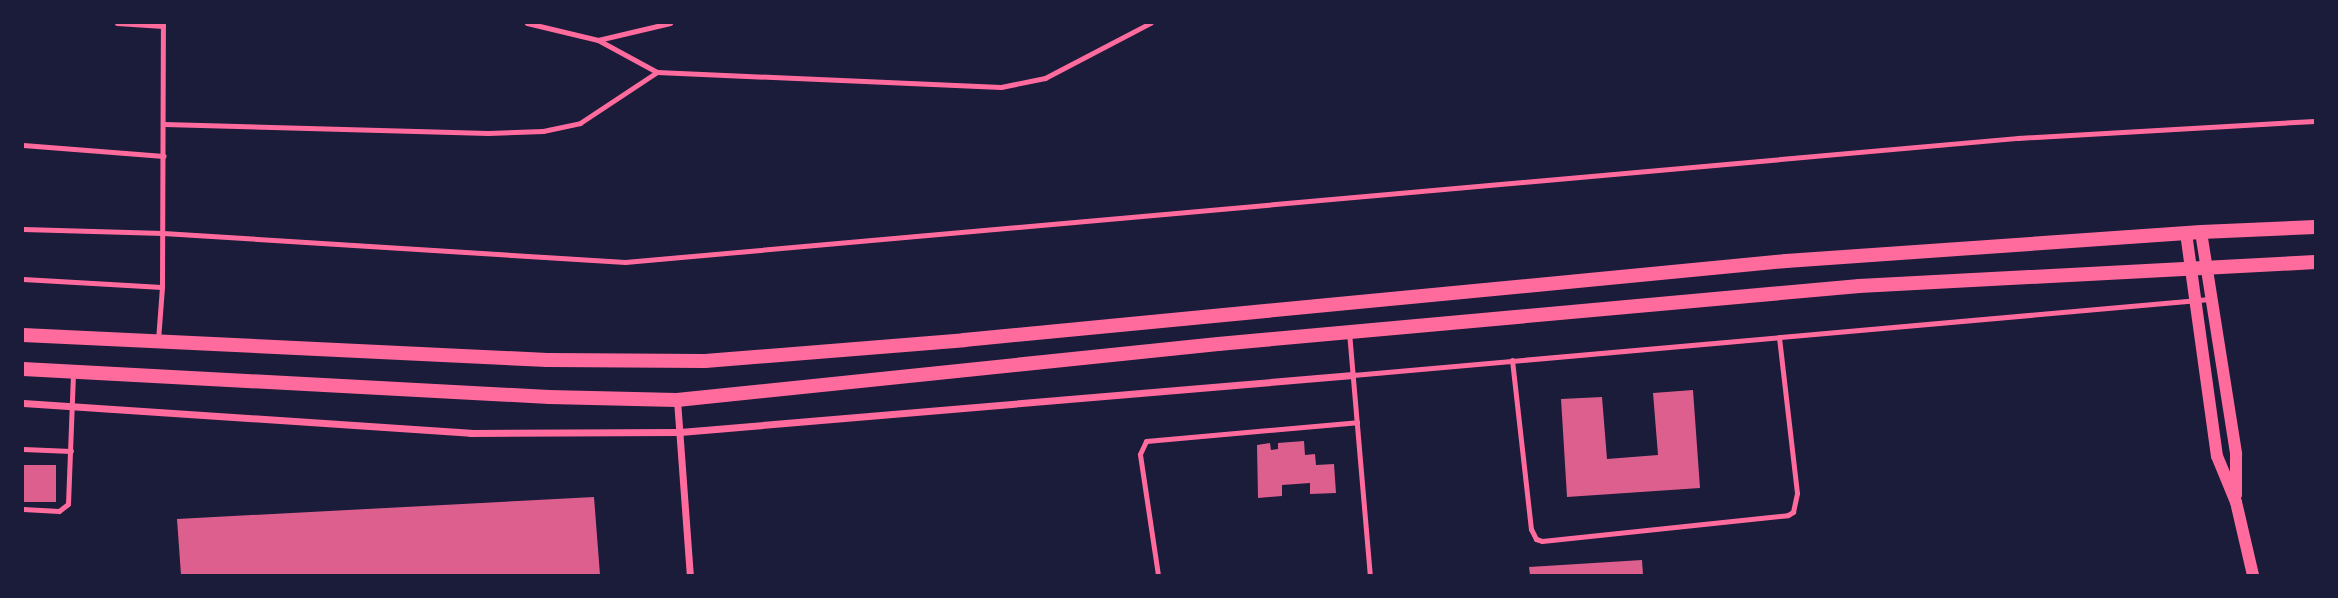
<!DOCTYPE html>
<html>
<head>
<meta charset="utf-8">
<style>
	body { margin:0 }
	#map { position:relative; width:2338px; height:598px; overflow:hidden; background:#1b1b3a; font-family:Roboto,sans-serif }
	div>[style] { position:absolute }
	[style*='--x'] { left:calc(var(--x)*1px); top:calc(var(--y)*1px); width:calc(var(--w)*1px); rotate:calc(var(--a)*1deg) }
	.building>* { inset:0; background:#dd5f8e; transform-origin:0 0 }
	.service>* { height:5px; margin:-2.5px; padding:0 2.5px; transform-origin:2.5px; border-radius:2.5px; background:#ff6b9d }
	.minor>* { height:7px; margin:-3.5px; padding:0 3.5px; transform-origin:3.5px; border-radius:3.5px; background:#ff6b9d }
	.tertiary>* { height:12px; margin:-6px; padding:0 6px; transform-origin:6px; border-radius:6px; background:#ff6b9d }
	.secondary>* { height:14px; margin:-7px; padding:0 7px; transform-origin:7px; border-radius:7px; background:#ff6b9d }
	span { translate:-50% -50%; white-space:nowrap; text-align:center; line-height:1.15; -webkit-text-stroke:6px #1b1b3a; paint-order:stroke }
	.frame { position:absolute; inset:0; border:24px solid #1b1b3a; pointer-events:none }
</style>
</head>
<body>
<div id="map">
	<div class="building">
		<div style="clip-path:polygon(1693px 390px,1700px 488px,1567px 497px,1561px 399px,1602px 397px,1607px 459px,1658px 455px,1653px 393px)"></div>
		<div style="clip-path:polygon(1304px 441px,1305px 455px,1315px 454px,1316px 465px,1334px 464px,1336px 493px,1310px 494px,1310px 483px,1282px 485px,1282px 496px,1258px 498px,1257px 445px,1270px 443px,1271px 450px,1278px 449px,1278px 443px)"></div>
		<div style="left:23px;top:465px;width:33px;height:37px"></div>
		<div style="clip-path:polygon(594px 497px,600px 575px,181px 575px,177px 519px)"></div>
		<div style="clip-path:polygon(1642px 560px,1643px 575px,1530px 575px,1529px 567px)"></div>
	</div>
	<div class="service">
		<div style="--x:117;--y:23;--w:46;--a:3.7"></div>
		<div style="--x:527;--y:23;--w:73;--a:13.5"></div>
		<div style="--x:598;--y:40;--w:67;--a:28.5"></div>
		<div style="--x:657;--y:72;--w:344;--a:2.5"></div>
		<div style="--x:1001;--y:87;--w:45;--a:-11.6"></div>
		<div style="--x:1045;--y:78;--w:119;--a:-27.6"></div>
		<div style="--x:598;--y:40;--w:74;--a:-13.3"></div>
		<div style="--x:164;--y:124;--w:324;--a:1.6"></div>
		<div style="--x:488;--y:133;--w:55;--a:-2.1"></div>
		<div style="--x:543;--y:131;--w:38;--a:-12"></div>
		<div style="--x:580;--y:123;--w:92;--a:-33.5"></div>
		<div style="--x:23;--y:145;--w:141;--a:4.5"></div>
		<div style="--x:23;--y:229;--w:140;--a:1.6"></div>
		<div style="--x:163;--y:233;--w:463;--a:3.6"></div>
		<div style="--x:625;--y:262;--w:1399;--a:-5.09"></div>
		<div style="--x:2018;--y:138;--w:297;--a:-3.3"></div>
		<div style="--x:23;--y:279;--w:139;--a:3.3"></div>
		<div style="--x:162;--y:287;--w:53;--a:94.3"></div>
		<div style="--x:162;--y:287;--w:264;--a:-89.8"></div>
		<div style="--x:1349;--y:332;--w:244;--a:85.1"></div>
		<div style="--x:1512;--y:360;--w:170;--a:83.6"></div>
		<div style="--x:1531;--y:529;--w:11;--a:63"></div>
		<div style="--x:1536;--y:539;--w:6;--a:18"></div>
		<div style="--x:1542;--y:541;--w:247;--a:-6"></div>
		<div style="--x:1788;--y:515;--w:6;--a:-31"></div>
		<div style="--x:1793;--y:512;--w:19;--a:-78"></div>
		<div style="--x:1797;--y:493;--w:157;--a:-96.6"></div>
		<div style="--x:1353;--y:375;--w:860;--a:-5.07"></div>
		<div style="--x:23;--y:449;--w:48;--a:2.4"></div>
		<div style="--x:23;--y:509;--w:36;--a:3"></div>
		<div style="--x:59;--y:511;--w:11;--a:-38"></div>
		<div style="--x:68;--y:504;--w:132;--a:-87.8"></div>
		<div style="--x:1158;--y:575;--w:122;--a:-98.5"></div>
		<div style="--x:1140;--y:454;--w:14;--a:-65"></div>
		<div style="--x:1146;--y:441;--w:212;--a:-5.1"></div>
	</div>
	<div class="minor">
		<div style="--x:677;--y:400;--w:175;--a:85.8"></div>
		<div style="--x:23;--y:403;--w:448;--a:3.8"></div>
		<div style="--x:470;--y:433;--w:210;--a:-0.3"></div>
		<div style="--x:680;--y:432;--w:675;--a:-4.84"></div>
	</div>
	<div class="tertiary">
		<div style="--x:2201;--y:232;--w:225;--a:81"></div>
		<div style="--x:2236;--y:454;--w:41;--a:90"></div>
		<div style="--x:2186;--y:233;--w:225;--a:82.1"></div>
		<div style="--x:2217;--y:456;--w:50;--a:67.6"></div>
		<div style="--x:2236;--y:502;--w:75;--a:76.9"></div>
	</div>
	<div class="secondary">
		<div style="--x:23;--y:335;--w:525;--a:2.73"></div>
		<div style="--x:547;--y:360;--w:158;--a:0.4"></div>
		<div style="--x:705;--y:361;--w:260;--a:-4.6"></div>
		<div style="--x:964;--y:340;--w:826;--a:-5.49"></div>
		<div style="--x:1786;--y:261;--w:416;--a:-4"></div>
		<div style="--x:2201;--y:232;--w:114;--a:-2.5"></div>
		<div style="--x:23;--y:369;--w:527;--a:3.05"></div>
		<div style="--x:549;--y:397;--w:128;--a:1.3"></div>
		<div style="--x:677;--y:400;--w:544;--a:-5.91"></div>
		<div style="--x:1218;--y:344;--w:644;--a:-5.17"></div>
		<div style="--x:1859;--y:286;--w:457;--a:-3"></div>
	</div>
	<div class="frame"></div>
</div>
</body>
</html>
